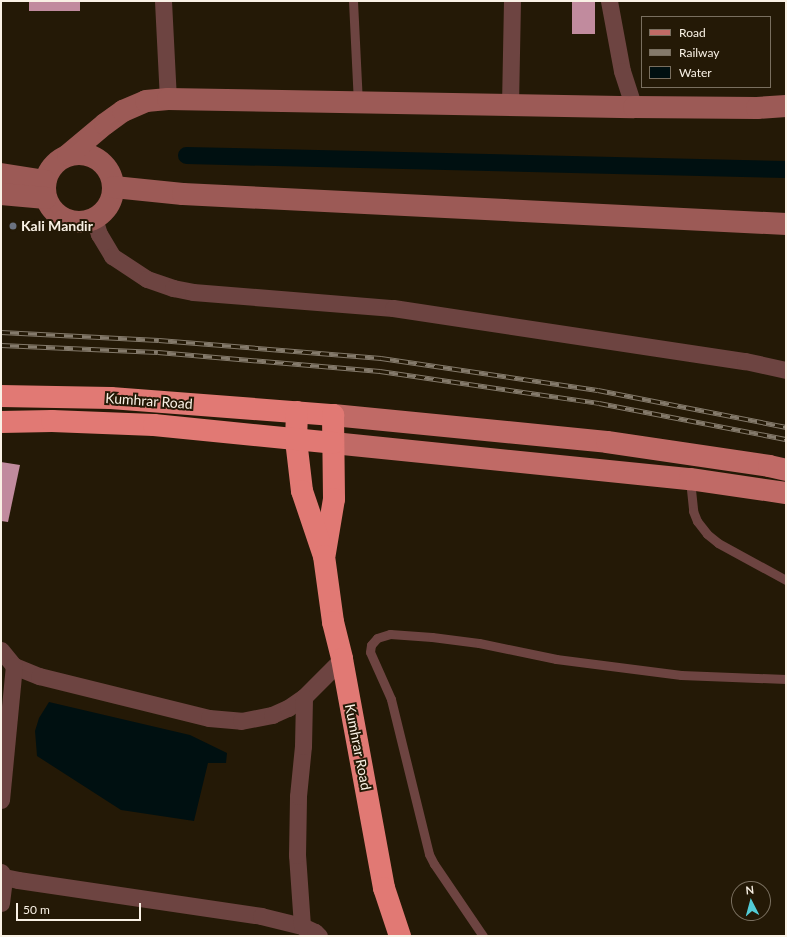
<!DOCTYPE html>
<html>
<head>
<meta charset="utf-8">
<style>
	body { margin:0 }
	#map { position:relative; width:787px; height:937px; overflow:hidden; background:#241906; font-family:Lato,sans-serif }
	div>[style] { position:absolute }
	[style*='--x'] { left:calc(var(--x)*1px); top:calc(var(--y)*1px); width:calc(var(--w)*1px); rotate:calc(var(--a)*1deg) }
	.water>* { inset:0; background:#001011 }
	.canal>* { height:17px; margin:-8.5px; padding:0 8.5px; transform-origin:8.5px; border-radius:8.5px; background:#001011 }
	.building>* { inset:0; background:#c18b9e; transform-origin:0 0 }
	.lane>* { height:9px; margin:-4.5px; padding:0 4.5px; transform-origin:4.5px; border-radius:4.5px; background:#6d4441 }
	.street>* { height:17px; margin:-8.5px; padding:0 8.5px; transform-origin:8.5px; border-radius:8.5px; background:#6d4441 }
	.secondary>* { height:22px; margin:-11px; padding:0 11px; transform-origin:11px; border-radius:11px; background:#9c5a56 }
	.secondary>.ring { margin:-11px; padding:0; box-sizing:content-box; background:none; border:22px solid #9c5a56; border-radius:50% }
	.primary>* { height:22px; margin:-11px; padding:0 11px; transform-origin:11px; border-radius:11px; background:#c06a66 }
	.highway>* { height:22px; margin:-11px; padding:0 11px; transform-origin:11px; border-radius:11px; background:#e17974 }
	.rail>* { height:4.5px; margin-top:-2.25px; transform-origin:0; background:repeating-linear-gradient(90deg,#241906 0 9px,#847a6b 0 18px); box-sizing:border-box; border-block:1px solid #847a6b }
	.dots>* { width:11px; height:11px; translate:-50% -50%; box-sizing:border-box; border:2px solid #241906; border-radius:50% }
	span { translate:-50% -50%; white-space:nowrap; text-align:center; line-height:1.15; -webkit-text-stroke:4px #241906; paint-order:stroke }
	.poi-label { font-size:14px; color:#f9f1e5; font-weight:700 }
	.left { translate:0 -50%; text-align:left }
	.street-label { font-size:14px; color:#f9f1e5 }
	.frame { position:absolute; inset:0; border:2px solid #f9f1e5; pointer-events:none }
	.legend { position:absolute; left:641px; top:16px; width:130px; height:72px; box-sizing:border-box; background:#241906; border:1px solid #796f5f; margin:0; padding:5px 7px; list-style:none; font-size:12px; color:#f9f1e5 }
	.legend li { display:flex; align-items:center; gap:8px; height:20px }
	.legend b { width:20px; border:1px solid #796f5f }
	.north { position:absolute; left:731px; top:881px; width:40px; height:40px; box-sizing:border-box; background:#241906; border:1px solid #796f5f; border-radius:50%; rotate:354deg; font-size:11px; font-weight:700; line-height:16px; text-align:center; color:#f9f1e5 }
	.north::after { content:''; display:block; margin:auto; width:14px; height:18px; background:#52ccd6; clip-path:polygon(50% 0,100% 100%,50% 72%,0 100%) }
	.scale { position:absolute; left:16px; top:903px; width:125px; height:18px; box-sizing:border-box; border:2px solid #f9f1e5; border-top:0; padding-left:5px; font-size:12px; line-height:14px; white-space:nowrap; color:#f9f1e5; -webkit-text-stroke:3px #241906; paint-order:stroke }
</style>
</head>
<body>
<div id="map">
	<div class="water">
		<div style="clip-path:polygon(49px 702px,190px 735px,227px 753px,226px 763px,208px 763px,194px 821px,121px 810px,37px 756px,35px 731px,39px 718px)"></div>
	</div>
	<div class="canal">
		<div style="--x:186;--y:155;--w:600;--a:1.34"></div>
	</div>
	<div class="building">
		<div style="left:29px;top:1px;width:51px;height:10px"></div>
		<div style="left:572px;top:1px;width:23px;height:33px"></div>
		<div style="clip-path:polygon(1px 462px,20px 465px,8px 522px,1px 521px)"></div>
	</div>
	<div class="lane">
		<div style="--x:353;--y:1;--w:101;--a:87.2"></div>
		<div style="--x:690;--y:480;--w:31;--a:84"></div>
		<div style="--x:693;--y:511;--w:11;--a:68"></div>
		<div style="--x:697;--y:521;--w:16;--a:52"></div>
		<div style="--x:707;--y:534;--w:14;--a:39"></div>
		<div style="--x:718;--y:543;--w:77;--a:28.6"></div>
		<div style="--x:483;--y:936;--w:87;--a:-124.2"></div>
		<div style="--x:434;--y:864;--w:11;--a:-117"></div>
		<div style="--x:429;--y:854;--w:160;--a:-103.8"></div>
		<div style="--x:391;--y:699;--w:51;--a:-114.1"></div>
		<div style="--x:370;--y:652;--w:7;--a:-82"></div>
		<div style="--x:371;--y:645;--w:9;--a:-49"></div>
		<div style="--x:377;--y:638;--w:14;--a:-17"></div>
		<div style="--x:390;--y:634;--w:42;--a:4.1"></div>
		<div style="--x:432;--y:637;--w:47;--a:7.3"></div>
		<div style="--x:479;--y:643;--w:79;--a:11.7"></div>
		<div style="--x:556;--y:659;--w:126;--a:7.3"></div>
		<div style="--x:681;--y:675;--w:105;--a:2.2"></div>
	</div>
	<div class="street">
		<div style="--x:163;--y:1;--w:98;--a:87.1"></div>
		<div style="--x:609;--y:1;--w:71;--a:79.5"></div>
		<div style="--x:622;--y:71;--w:38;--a:72"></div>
		<div style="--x:510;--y:105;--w:104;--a:-88.9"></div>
		<div style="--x:94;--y:218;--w:17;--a:73"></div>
		<div style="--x:99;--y:234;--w:26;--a:59"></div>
		<div style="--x:112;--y:256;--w:42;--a:33.3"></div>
		<div style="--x:147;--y:279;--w:28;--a:19"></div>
		<div style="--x:173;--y:288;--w:20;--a:11"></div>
		<div style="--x:193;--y:292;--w:201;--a:4.6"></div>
		<div style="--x:393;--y:308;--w:356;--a:8.6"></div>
		<div style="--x:745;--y:361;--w:42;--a:12.4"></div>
		<div style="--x:1;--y:650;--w:21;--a:51"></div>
		<div style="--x:14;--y:666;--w:27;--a:22"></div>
		<div style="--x:39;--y:676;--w:175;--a:13.9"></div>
		<div style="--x:209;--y:718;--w:32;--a:5"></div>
		<div style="--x:241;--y:721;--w:32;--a:-11"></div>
		<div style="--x:272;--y:715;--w:17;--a:-24"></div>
		<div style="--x:288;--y:708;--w:19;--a:-35"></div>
		<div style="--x:304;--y:697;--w:54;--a:-45"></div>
		<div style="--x:1;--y:800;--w:135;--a:-84.5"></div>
		<div style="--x:1;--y:872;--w:6;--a:59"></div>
		<div style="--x:4;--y:877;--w:14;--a:12"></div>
		<div style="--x:18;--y:880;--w:246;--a:8.4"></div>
		<div style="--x:261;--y:916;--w:42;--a:13.7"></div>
		<div style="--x:302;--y:926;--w:14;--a:25"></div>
		<div style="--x:315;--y:932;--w:6;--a:45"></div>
		<div style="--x:1;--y:903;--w:26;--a:-83"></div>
		<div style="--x:302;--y:926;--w:71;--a:-94"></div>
		<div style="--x:297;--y:855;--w:59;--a:-89"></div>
		<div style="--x:298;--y:796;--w:50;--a:-84.3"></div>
		<div style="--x:303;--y:746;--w:49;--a:-88.8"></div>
	</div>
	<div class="secondary">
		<div class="ring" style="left:45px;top:154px;width:46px;height:46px"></div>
		<div style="--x:68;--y:155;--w:48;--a:-40"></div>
		<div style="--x:105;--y:124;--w:22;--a:-36"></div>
		<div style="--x:123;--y:111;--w:25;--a:-23"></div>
		<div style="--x:146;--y:101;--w:22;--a:-5"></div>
		<div style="--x:168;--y:99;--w:466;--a:1"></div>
		<div style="--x:634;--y:107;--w:123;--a:0.5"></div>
		<div style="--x:757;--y:108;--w:29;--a:-4"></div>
		<div style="--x:1;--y:174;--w:45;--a:9"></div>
		<div style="--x:114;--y:187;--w:69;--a:5.8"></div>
		<div style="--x:183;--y:194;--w:604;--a:2.85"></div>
		<div style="--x:1;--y:194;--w:45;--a:5.1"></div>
	</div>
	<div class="primary">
		<div style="--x:333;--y:415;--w:275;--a:5.6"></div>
		<div style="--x:607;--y:442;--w:164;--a:8.4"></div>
		<div style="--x:769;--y:466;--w:17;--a:13"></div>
		<div style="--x:333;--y:443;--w:359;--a:5.8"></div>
		<div style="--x:690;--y:479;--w:97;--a:8.3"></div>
	</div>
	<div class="highway">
		<div style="--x:1;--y:396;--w:110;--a:1"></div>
		<div style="--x:111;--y:398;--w:223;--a:4.4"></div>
		<div style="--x:333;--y:415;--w:84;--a:89.3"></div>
		<div style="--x:334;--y:499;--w:55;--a:99.5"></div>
		<div style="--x:297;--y:412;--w:28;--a:92"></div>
		<div style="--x:296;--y:440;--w:51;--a:83.3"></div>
		<div style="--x:302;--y:491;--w:69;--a:71.3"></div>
		<div style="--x:324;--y:556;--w:67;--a:82.2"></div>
		<div style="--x:333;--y:622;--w:38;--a:76"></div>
		<div style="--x:342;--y:659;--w:233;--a:79.6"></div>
		<div style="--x:384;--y:888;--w:51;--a:71.6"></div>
		<div style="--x:1;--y:422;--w:51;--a:-1.1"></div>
		<div style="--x:52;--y:421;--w:102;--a:2.2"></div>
		<div style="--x:154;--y:425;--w:180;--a:5.7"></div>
	</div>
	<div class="rail">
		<div style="--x:1;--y:332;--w:158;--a:2.9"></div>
		<div style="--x:159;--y:340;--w:223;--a:4.6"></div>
		<div style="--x:381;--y:358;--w:219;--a:8.4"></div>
		<div style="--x:598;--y:390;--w:192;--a:11.1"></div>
		<div style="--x:1;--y:345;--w:157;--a:2.6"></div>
		<div style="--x:158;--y:352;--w:223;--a:4.9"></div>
		<div style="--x:380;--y:371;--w:221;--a:8.3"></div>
		<div style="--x:599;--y:403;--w:190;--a:10.9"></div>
	</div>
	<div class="dots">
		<div style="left:13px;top:226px;background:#6b7280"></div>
	</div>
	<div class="poi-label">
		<span class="left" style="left:21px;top:226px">Kali Mandir</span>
	</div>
	<div class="street-label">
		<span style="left:149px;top:401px;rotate:4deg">Kumhrar Road</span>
		<span style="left:358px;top:747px;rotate:79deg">Kumhrar Road</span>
	</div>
	<div class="frame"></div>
	<ul class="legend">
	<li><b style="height:5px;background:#c06a66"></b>Road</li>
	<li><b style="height:5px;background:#847a6b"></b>Railway</li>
	<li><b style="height:11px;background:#001011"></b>Water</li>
	</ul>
	<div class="north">N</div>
	<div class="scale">50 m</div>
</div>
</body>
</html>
